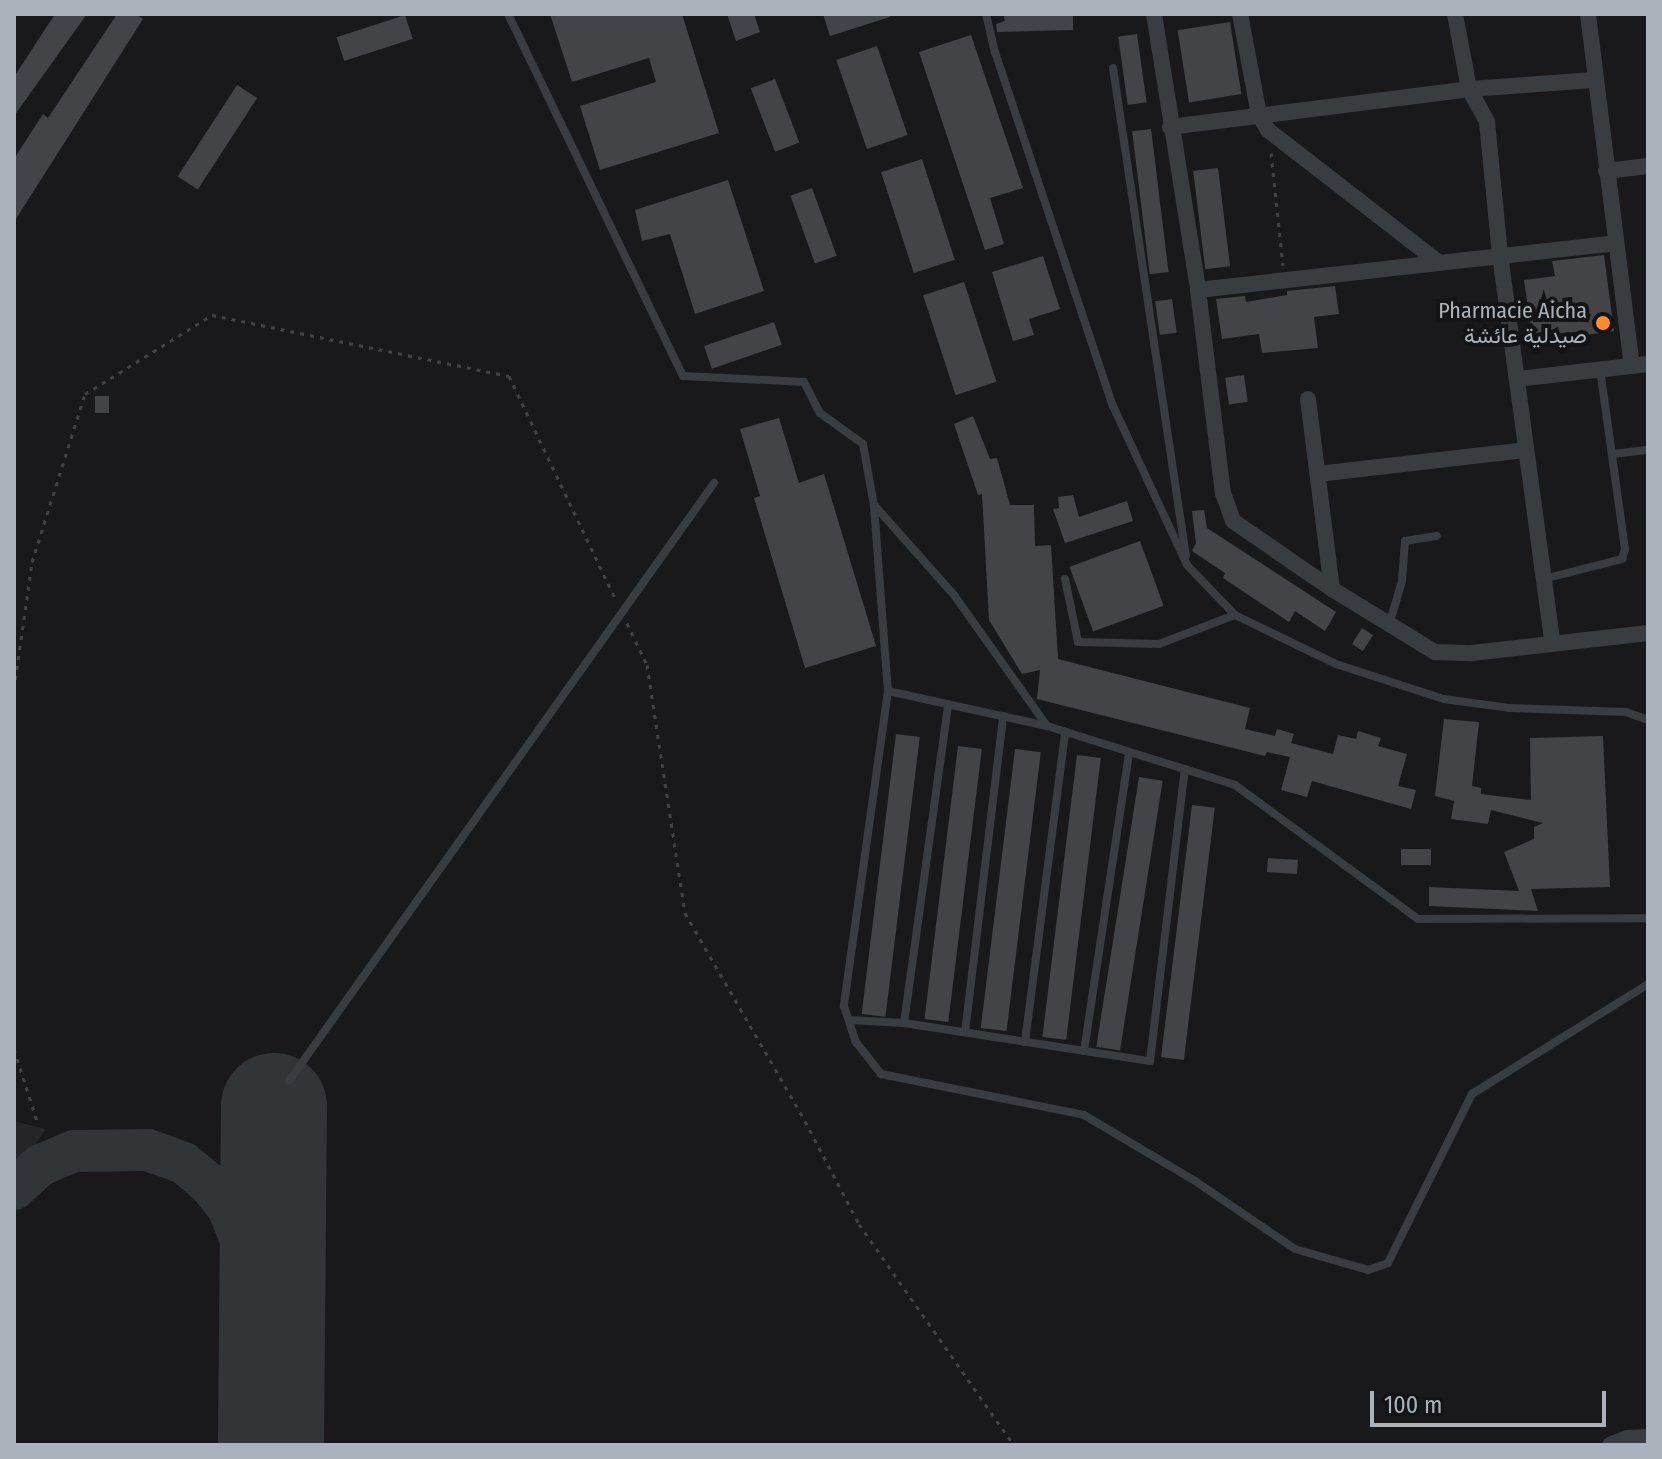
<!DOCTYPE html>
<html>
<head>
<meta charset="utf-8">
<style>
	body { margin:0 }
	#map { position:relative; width:1662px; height:1459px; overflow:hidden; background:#19191b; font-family:"Fira Sans Condensed",Vazirmatn,sans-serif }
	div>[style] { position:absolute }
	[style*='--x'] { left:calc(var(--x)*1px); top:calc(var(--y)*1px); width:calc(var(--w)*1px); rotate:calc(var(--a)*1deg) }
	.built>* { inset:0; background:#252528 }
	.taxiway>* { height:42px; margin:-21px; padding:0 21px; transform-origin:21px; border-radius:21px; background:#323538 }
	.runway>* { height:106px; margin:-53px; padding:0 53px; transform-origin:53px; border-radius:53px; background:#323538 }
	.building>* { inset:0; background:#434448; transform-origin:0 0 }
	.path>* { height:3px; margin-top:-1.5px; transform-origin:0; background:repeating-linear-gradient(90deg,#3f4348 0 4px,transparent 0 10px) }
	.service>* { height:8px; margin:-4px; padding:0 4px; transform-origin:4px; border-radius:4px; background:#393c41 }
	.minor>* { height:16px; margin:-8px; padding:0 8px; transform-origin:8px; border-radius:8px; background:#393c41 }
	.dots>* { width:22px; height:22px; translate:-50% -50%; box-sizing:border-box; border:4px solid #141416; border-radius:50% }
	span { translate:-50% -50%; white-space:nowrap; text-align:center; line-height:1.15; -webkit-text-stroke:8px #141416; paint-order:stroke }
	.poi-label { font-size:22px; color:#aab3bc }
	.right { translate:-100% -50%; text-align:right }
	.frame { position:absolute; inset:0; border:16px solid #aab3bc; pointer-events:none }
	.scale { position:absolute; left:1370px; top:1391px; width:236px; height:36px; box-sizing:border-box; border:4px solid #aab3bc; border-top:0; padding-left:10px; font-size:24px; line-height:28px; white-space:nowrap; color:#aab3bc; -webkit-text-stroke:6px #141416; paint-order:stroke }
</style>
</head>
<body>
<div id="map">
	<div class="built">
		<div style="clip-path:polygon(14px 1121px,46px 1129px,14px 1178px)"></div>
	</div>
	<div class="taxiway">
		<div style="--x:14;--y:1189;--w:36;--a:-42"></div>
		<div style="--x:41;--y:1165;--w:36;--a:-23"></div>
		<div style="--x:74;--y:1151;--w:74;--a:-0.8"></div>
		<div style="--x:148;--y:1150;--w:38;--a:20"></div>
		<div style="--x:184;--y:1163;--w:34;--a:40"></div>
		<div style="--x:210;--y:1185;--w:29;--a:52"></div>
		<div style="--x:228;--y:1208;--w:68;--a:67.6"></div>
		<div style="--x:254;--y:1271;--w:70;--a:75.2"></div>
	</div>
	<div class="runway">
		<div style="--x:271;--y:1445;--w:339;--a:-89.5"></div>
	</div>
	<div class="building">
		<div style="clip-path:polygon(55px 14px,87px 14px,14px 116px,14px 77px)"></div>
		<div style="clip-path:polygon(117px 14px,136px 14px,143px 19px,14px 222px,14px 159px,43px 114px,48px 118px)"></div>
		<div style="clip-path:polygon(550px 14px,682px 14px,719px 133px,600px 170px,580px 106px,656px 82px,649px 58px,572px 82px)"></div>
		<div style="clip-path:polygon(727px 14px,754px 14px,760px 32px,736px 41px)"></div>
		<div style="clip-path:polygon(823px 14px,890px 14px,890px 17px,830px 36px)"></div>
		<div style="clip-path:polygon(1003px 14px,1073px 14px,1073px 30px,997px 32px,996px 24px,1005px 21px)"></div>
		<div style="left:405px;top:15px;width:25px;height:72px;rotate:72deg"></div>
		<div style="left:1230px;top:22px;width:73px;height:53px;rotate:81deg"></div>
		<div style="left:1137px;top:34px;width:69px;height:19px;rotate:82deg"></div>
		<div style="clip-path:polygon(971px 35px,1023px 188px,990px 198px,1004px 244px,985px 250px,919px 52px)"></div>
		<div style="left:877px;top:46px;width:94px;height:43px;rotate:71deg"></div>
		<div style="left:775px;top:79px;width:68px;height:26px;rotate:69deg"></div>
		<div style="left:237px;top:85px;width:24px;height:109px;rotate:33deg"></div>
		<div style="left:1151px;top:129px;width:144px;height:19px;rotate:83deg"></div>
		<div style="left:922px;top:159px;width:106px;height:43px;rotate:72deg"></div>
		<div style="left:1218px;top:168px;width:99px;height:25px;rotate:83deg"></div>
		<div style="clip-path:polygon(728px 180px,764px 291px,695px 314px,670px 234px,642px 241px,635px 210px)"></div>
		<div style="left:812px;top:188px;width:72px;height:23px;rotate:70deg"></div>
		<div style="clip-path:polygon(1604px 255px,1614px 331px,1533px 342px,1524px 280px,1555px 276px,1552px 261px)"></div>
		<div style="clip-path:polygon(1043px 256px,1060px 309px,1029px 319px,1034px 335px,1013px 341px,992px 272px)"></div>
		<div style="left:964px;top:282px;width:105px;height:43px;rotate:72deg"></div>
		<div style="clip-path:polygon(1335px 286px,1339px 314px,1314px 317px,1318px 348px,1262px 353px,1259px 334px,1222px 339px,1216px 299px,1245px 296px,1246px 302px,1287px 295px,1287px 291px)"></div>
		<div style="left:1172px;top:299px;width:34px;height:17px;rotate:82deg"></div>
		<div style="left:774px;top:322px;width:24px;height:74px;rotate:71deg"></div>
		<div style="left:1244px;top:375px;width:27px;height:19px;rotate:82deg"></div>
		<div style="left:95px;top:396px;width:14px;height:17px"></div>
		<div style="clip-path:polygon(973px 416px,990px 459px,997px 458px,1010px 505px,1034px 505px,1035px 546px,1051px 545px,1058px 659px,1250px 708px,1245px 729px,1275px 736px,1277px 729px,1294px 734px,1291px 743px,1333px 754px,1338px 735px,1356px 739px,1358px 731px,1381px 738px,1378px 746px,1407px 754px,1398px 786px,1416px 790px,1411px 809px,1312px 781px,1307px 797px,1281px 790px,1290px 757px,1267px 752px,1265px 756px,1037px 699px,1040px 670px,1022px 674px,989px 620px,982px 494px,978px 495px,954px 424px)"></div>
		<div style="clip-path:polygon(779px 418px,799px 483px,824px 474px,876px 646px,805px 668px,754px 498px,760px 496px,740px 429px)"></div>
		<div style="clip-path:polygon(1073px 495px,1079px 517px,1127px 501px,1133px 521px,1065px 543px,1053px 509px,1059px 508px,1058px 497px)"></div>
		<div style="clip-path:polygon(1204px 510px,1207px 528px,1336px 612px,1325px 631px,1295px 611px,1289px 622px,1223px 578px,1225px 573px,1192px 551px,1196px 543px,1192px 511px)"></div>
		<div style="left:1140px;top:541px;width:69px;height:75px;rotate:70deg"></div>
		<div style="left:1362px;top:628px;width:13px;height:19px;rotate:32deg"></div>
		<div style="clip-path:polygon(1444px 719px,1479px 722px,1472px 786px,1481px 788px,1481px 794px,1531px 800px,1530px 738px,1603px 736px,1610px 887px,1531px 889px,1538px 911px,1429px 906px,1429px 887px,1519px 891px,1504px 852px,1534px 839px,1534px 827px,1543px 823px,1491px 810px,1488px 824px,1451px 819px,1454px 801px,1435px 796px)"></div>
		<div style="left:896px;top:734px;width:24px;height:282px;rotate:7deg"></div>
		<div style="left:958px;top:746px;width:24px;height:275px;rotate:7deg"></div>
		<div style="left:1015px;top:749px;width:26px;height:281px;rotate:7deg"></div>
		<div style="left:1077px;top:755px;width:24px;height:284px;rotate:7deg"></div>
		<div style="left:1139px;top:777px;width:24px;height:273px;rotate:9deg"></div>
		<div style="left:1192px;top:805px;width:23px;height:254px;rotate:7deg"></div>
		<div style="left:1431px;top:849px;width:16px;height:30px;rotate:90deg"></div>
		<div style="left:1268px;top:858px;width:30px;height:14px;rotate:4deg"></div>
	</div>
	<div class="path">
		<div style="--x:1271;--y:153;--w:113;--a:83.9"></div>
		<div style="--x:627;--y:623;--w:47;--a:64.5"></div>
		<div style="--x:647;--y:665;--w:251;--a:81.3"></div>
		<div style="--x:685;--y:913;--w:240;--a:60"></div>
		<div style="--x:805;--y:1121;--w:116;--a:62.3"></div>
		<div style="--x:859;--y:1224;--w:270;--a:55"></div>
		<div style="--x:14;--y:689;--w:128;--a:-81.9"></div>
		<div style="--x:32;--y:562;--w:176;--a:-72.5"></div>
		<div style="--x:85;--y:394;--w:150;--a:-31.9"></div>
		<div style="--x:212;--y:315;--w:303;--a:11.6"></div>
		<div style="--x:509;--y:376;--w:250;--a:64.5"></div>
		<div style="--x:14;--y:1049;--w:76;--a:72.3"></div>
	</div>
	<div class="service">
		<div style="--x:508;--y:14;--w:402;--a:64.2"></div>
		<div style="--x:683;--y:376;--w:121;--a:2.8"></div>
		<div style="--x:804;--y:382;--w:35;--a:63"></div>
		<div style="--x:820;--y:413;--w:53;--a:35.8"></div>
		<div style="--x:863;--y:444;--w:63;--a:79.9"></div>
		<div style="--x:874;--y:506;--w:186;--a:85.7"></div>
		<div style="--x:888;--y:691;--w:318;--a:98"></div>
		<div style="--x:844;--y:1006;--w:38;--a:72"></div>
		<div style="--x:856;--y:1042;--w:41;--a:52"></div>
		<div style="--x:881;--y:1074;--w:207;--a:11.4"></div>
		<div style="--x:1084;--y:1115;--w:129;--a:30.7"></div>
		<div style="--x:1195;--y:1181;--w:121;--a:34.2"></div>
		<div style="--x:1295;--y:1249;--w:76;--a:16"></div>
		<div style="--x:1368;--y:1270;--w:21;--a:-19"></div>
		<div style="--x:1388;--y:1263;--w:189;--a:-63.6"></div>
		<div style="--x:1472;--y:1094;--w:208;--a:-32"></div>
		<div style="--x:986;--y:14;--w:39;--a:77"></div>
		<div style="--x:995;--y:52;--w:373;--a:71.6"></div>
		<div style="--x:1113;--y:406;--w:175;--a:65"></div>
		<div style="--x:1187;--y:565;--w:69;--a:46.2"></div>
		<div style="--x:1235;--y:615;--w:112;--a:25.9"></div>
		<div style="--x:1336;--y:664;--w:114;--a:18"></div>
		<div style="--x:1444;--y:699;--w:67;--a:7.8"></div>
		<div style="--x:1510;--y:708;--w:116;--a:2"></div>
		<div style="--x:1626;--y:712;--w:23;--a:20"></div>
		<div style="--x:1113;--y:68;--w:493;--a:81.5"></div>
		<div style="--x:1613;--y:454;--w:35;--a:-7"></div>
		<div style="--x:875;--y:506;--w:119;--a:48.4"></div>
		<div style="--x:954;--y:595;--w:161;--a:54.6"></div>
		<div style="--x:1047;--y:726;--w:197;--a:17.4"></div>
		<div style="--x:1235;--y:785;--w:227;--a:36.2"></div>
		<div style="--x:1418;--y:919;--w:230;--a:-0.2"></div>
		<div style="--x:1065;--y:579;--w:64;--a:78.3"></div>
		<div style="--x:1078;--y:642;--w:81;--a:1.4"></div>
		<div style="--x:1159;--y:644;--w:81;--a:-20.9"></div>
		<div style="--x:1544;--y:579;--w:81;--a:-14.4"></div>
		<div style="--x:1622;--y:559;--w:10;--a:-73"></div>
		<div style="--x:1625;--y:549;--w:182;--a:-97.9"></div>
		<div style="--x:1389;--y:625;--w:46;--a:-73.5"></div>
		<div style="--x:1402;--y:581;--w:40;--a:-85.7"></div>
		<div style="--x:1405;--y:541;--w:32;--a:-9"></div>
		<div style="--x:888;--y:691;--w:163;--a:12.4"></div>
		<div style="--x:849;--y:1020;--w:55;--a:3.1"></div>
		<div style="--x:904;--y:1023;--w:322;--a:-82.1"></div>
		<div style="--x:904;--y:1023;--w:249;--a:8.8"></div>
		<div style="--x:1150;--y:1061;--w:294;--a:-83.2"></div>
		<div style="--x:965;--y:1032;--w:318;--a:-83.1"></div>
		<div style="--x:1025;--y:1042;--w:313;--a:-82.6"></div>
		<div style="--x:1084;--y:1051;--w:302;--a:-81.4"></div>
		<div style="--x:289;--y:1081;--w:734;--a:-54.6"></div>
	</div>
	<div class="minor">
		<div style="--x:1154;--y:14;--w:279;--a:80.9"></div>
		<div style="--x:1198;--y:290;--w:205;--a:83"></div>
		<div style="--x:1223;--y:493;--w:30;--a:70"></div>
		<div style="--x:1233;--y:521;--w:120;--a:34.5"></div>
		<div style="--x:1332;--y:589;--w:121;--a:31.5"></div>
		<div style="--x:1435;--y:652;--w:37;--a:2"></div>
		<div style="--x:1472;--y:653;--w:177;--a:-6.5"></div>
		<div style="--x:1240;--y:14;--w:103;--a:79.3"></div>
		<div style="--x:1259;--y:115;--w:17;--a:59"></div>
		<div style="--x:1268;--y:130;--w:215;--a:37.8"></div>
		<div style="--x:1455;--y:14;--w:76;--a:79.4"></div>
		<div style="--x:1469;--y:89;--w:38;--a:61"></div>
		<div style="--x:1487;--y:122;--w:134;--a:84.4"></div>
		<div style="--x:1500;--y:255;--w:390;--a:82.3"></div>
		<div style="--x:1588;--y:14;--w:355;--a:82.9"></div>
		<div style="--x:1170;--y:127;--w:301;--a:-7.2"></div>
		<div style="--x:1469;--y:89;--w:125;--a:-4.1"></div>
		<div style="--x:1606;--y:171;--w:42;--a:-6.8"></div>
		<div style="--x:1198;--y:290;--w:420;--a:-6.4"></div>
		<div style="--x:1517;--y:379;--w:132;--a:-6.5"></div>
		<div style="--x:1308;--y:399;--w:192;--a:82.8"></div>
		<div style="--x:1318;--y:474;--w:208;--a:-6.6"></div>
		<div style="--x:1610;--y:1445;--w:18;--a:-22"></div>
		<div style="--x:1627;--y:1438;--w:21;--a:-3"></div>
	</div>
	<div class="dots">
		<div style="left:1603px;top:323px;background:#ff8c2d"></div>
	</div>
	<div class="poi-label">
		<span class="right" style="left:1587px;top:323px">Pharmacie Aicha<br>صيدلية عائشة</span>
	</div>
	<div class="frame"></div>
	<div class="scale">100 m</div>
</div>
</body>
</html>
